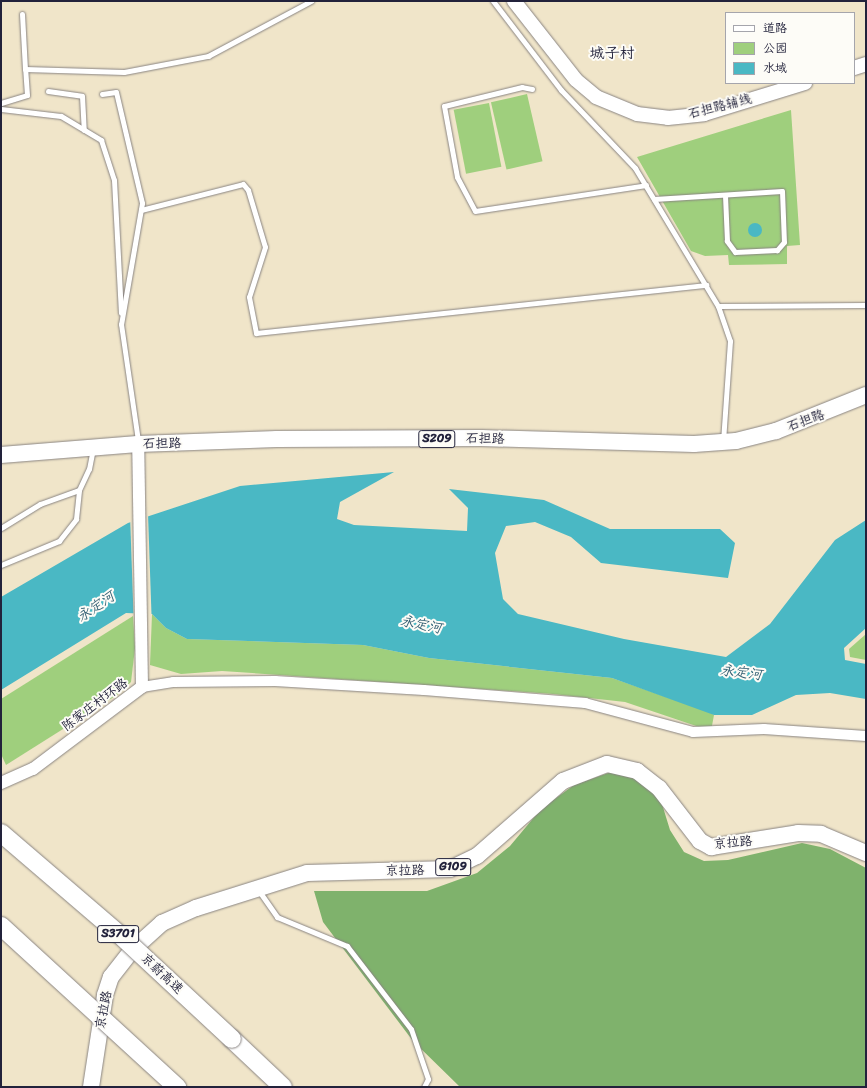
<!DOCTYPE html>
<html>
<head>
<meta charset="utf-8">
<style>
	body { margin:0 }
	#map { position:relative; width:867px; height:1088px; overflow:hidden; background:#f0e5c9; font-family:Sriracha,"LXGW WenKai TC",sans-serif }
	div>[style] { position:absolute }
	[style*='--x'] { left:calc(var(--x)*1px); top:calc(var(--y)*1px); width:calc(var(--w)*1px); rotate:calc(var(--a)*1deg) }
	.green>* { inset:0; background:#9fcf7d; transform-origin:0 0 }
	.forest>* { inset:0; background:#7fb26c }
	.water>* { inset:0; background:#4ab8c4 }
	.round { border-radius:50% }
	.pier>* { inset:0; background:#f0e5c9; transform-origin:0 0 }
	.roads { filter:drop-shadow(0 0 1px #898482) drop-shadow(0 0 1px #898482) }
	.service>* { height:5px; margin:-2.5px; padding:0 2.5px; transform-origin:2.5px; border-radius:2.5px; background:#fff }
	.minor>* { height:10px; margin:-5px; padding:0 5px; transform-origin:5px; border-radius:5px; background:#fff }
	.tertiary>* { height:12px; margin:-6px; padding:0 6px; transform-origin:6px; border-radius:6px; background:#fff }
	.secondary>* { height:14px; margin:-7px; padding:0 7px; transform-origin:7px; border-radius:7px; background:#fff }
	.primary>* { height:16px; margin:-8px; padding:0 8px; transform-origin:8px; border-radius:8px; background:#fff }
	.trunk>* { height:16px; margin:-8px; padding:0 8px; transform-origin:8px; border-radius:8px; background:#fff }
	.motorway>* { height:18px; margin:-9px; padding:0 9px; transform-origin:9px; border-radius:9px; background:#fff }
	.bridges { filter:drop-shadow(0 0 1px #898482) drop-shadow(0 0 1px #898482) }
	.motorway-bridge>* { height:18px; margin:-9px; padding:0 9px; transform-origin:9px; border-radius:9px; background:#fff }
	span { translate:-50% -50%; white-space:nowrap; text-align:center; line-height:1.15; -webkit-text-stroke:4px #fdfcf7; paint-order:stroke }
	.shield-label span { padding:1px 3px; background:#fdfcf7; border:1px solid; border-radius:3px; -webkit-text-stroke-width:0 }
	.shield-label { font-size:12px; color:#22223b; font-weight:700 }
	.street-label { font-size:13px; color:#22223b }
	.water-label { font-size:14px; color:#325e72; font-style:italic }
	.quarter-label { font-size:15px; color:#22223b }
	.frame { position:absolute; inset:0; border:2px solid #22223b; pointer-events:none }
	.legend { position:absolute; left:725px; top:12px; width:130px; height:72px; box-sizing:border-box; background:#fdfcf7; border:1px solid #a5a5ac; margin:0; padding:5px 7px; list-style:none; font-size:12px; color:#22223b }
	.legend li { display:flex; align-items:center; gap:8px; height:20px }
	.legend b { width:20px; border:1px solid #a5a5ac }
</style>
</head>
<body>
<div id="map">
	<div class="green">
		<div style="left:527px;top:94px;width:69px;height:37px;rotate:77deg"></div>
		<div style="left:489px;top:103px;width:65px;height:36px;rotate:79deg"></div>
		<div style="clip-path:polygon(791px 110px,800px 245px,787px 246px,787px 264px,729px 265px,728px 255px,705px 256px,691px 251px,637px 157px)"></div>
		<div style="clip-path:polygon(152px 614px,166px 628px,187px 639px,363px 645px,429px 658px,612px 678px,709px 712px,714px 715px,711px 731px,625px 702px,553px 694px,222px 671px,181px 674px,150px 665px)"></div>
		<div style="clip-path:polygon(133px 616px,135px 648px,131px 682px,117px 695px,6px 765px,1px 754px,1px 699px)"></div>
		<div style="clip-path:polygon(866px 634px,866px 660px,850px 657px,849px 649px)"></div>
	</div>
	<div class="forest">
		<div style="clip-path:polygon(611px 772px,644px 781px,662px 804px,670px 830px,684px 852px,704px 861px,728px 860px,802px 843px,830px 849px,866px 868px,866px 1087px,460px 1087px,413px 1041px,323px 922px,314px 891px,427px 891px,477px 873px,510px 846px,541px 809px,574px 785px)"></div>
	</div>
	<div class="water">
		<div class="round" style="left:748px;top:223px;width:14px;height:14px"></div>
		<div style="clip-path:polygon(394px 472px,340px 502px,337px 519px,354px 525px,467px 531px,468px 508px,449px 489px,544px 500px,610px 529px,720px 529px,735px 543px,728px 578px,601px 563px,571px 537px,535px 522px,506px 526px,495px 553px,503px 599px,518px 614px,624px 639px,726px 657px,770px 624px,835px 540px,866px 520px,866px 628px,844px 648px,845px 660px,866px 664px,866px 699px,830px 693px,796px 695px,752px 715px,714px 715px,612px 678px,429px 658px,363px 645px,187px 639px,166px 628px,152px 614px,126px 613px,1px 690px,1px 597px,128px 523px,240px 486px)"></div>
	</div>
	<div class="pier">
		<div style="left:148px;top:514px;width:102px;height:18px;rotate:88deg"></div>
	</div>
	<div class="roads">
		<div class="service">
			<div style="--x:493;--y:1;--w:112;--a:52.6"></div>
			<div style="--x:561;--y:90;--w:108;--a:46.5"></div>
			<div style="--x:635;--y:168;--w:161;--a:59"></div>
			<div style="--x:718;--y:306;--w:37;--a:71"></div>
			<div style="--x:730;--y:341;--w:99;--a:94"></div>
			<div style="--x:22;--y:14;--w:55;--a:86.9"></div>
			<div style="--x:532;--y:89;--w:10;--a:-169"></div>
			<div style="--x:522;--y:87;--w:80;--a:166.3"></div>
			<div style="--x:444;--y:106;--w:72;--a:79.6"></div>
			<div style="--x:457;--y:177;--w:38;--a:62"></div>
			<div style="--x:475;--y:211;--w:173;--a:-8.6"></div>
			<div style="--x:48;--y:91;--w:34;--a:8"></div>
			<div style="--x:82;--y:96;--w:34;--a:87"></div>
			<div style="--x:102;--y:94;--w:14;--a:-8"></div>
			<div style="--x:116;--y:92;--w:114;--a:76.8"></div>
			<div style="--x:142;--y:203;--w:123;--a:99.8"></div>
			<div style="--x:121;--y:324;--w:118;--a:81.7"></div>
			<div style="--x:1;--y:103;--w:27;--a:-17"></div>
			<div style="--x:27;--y:95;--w:26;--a:-94"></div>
			<div style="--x:25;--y:69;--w:99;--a:1.7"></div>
			<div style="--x:124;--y:72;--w:86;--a:-10.8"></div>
			<div style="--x:208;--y:56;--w:117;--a:-28.1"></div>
			<div style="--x:1;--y:109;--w:60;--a:6.7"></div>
			<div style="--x:61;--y:116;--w:47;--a:31"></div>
			<div style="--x:101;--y:140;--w:42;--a:72"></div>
			<div style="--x:114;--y:180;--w:133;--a:87"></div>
			<div style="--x:654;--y:199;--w:128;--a:-3.6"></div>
			<div style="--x:782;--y:191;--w:51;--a:87.8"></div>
			<div style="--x:784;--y:242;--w:11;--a:131"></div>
			<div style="--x:777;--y:250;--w:42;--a:177.3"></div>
			<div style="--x:735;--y:252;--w:14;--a:-126"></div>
			<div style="--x:727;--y:241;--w:46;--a:-92.5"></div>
			<div style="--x:141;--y:210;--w:105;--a:-14.3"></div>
			<div style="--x:243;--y:184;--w:8;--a:50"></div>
			<div style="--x:248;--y:190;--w:59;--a:73.4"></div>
			<div style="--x:265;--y:247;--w:52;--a:107.7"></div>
			<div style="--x:249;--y:297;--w:37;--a:79"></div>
			<div style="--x:256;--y:333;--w:453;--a:-6.1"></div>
			<div style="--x:718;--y:306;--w:148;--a:-0.4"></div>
			<div style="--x:1;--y:528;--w:46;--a:-31.6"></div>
			<div style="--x:40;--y:504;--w:41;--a:-19.7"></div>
			<div style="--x:79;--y:490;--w:23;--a:-65"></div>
			<div style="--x:89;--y:469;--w:20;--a:-79"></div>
			<div style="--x:1;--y:565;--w:63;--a:-22.5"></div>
			<div style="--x:59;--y:541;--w:28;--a:-52"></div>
			<div style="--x:76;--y:519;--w:29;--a:-84"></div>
			<div style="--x:259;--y:891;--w:32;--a:55"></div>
			<div style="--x:277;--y:917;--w:76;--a:22.5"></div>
			<div style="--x:347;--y:946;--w:105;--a:52.4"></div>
			<div style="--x:411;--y:1029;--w:53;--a:71.2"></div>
			<div style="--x:428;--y:1079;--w:9;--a:117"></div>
		</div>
		<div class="minor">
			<div style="--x:142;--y:687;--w:31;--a:-9"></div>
			<div style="--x:173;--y:682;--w:102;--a:-0.6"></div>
			<div style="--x:275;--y:681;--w:149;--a:3.5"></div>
			<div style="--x:424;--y:690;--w:162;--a:4.6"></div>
			<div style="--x:585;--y:703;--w:112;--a:15"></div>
			<div style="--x:693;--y:732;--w:71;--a:-2.4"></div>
			<div style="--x:764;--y:729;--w:102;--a:3.9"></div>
		</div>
		<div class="tertiary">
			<div style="--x:1;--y:783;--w:35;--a:-24"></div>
			<div style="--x:33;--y:769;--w:136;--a:-37"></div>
			<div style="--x:142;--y:687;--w:243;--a:-90.9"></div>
		</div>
		<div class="secondary">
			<div style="--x:514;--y:1;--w:100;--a:51.9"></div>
			<div style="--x:576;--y:80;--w:26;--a:40"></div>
			<div style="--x:596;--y:97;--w:44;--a:22.5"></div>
			<div style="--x:637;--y:114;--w:31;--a:7"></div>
			<div style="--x:668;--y:118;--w:36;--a:-6"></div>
			<div style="--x:704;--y:114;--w:106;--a:-17.1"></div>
			<div style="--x:854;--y:68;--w:13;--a:-18"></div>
		</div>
		<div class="primary">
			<div style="--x:1;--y:455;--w:137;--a:-4.6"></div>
			<div style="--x:138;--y:444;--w:139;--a:-2.1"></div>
			<div style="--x:277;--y:439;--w:204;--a:-0.3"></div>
			<div style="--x:481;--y:438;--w:213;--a:1.6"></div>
			<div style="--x:694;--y:444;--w:42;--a:-4.1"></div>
			<div style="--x:736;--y:441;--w:41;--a:-14"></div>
			<div style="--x:776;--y:431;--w:97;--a:-21.8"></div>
		</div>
		<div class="trunk">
			<div style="--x:91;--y:1087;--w:93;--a:-81.3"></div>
			<div style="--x:105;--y:995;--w:19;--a:-72"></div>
			<div style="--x:111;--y:977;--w:33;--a:-52"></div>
			<div style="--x:131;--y:951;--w:42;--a:-42.1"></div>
			<div style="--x:162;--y:923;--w:37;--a:-24"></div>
			<div style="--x:196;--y:908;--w:116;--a:-17.5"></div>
			<div style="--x:307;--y:873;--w:143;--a:-1.6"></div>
			<div style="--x:450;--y:869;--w:30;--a:-26"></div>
			<div style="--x:477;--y:856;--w:114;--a:-41.1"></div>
			<div style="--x:563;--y:781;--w:47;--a:-21.1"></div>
			<div style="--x:607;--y:764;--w:31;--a:13"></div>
			<div style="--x:637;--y:771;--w:28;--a:38"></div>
			<div style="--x:659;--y:788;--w:67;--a:52.3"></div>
			<div style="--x:700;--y:841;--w:13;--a:29"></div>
			<div style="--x:711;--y:847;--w:88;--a:-9.1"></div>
			<div style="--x:798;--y:833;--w:23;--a:2"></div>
			<div style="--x:821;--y:834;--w:49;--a:22.9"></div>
		</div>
		<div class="motorway">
			<div style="--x:232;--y:1039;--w:70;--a:43.3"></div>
		</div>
	</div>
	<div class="bridges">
		<div class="motorway-bridge">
			<div style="--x:1;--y:833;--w:155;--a:40.6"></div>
			<div style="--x:119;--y:934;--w:154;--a:42.9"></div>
			<div style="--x:1;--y:926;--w:239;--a:42.5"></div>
		</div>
	</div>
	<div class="shield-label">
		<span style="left:437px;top:439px">S209</span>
		<span style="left:453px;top:867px">G109</span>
		<span style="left:118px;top:934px">S3701</span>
	</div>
	<div class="street-label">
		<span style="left:720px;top:107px;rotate:-14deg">石担路辅线</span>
		<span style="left:806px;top:421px;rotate:-20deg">石担路</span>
		<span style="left:485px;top:439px;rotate:1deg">石担路</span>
		<span style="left:162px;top:444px;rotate:-1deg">石担路</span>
		<span style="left:95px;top:705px;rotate:-37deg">陈家庄村环路</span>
		<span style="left:733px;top:843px;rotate:-5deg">京拉路</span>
		<span style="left:405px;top:871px;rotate:-1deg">京拉路</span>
		<span style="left:162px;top:974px;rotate:43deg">京蔚高速</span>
		<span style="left:104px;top:1010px;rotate:-79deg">京拉路</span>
	</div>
	<div class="water-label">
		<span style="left:96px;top:607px;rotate:-34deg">永定河</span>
		<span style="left:421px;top:625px;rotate:11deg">永定河</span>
		<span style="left:741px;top:673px;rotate:7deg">永定河</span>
	</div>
	<div class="quarter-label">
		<span style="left:612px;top:54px">城子村</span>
	</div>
	<div class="frame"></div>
	<ul class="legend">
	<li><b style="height:5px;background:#fff"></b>道路</li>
	<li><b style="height:11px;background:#9fcf7d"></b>公园</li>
	<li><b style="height:11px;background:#4ab8c4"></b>水域</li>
	</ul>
</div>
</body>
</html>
